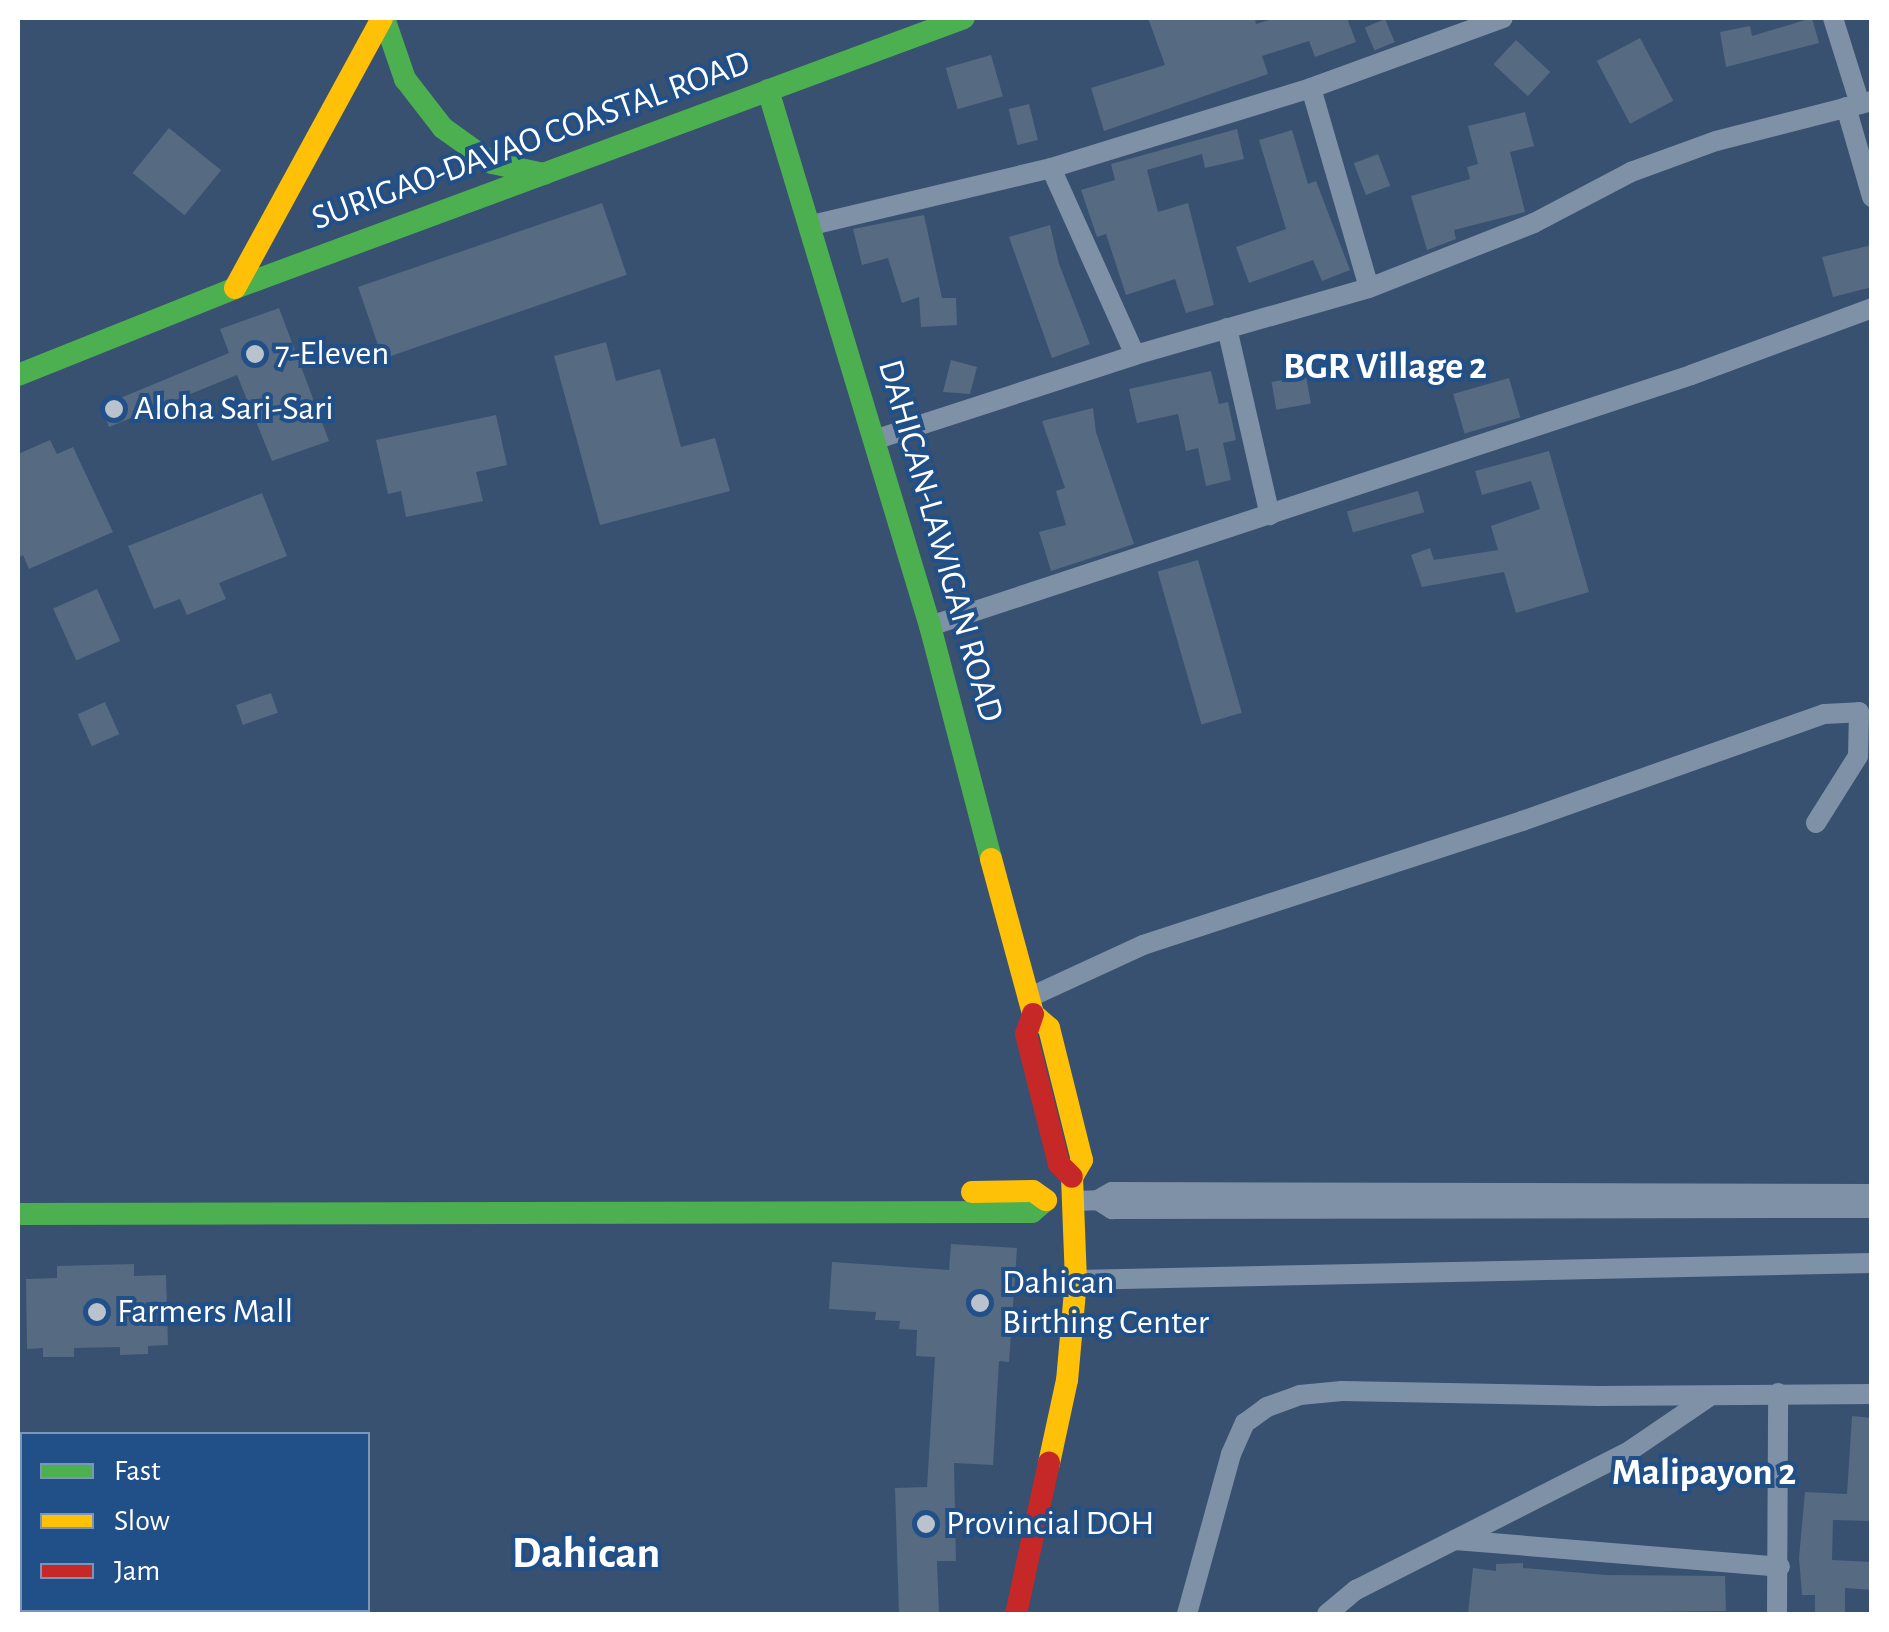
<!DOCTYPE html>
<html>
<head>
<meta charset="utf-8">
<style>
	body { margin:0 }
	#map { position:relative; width:1889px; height:1632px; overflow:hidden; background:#385170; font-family:"Alegreya Sans",sans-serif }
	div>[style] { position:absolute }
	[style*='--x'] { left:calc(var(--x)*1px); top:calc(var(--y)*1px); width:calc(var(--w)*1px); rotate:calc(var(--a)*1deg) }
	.building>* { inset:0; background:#566a82; transform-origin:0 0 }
	.street>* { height:20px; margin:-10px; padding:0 10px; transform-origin:10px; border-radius:10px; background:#7f91a6 }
	.fast>* { height:22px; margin:-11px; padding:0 11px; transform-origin:11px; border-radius:11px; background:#4caf50 }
	.slow>* { height:22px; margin:-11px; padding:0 11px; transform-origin:11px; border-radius:11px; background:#ffc107 }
	.jam>* { height:22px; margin:-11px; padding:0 11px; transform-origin:11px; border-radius:11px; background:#c62828 }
	.dots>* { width:28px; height:28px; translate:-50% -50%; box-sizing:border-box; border:5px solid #214f87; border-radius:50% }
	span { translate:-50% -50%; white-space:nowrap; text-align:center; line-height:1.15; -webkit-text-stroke:8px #214f87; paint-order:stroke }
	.street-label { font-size:35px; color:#fff }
	.poi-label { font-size:35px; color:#fff }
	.left { translate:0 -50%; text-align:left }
	.neighbourhood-label { font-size:38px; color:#fff; font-weight:700 }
	.district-label { font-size:45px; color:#fff; font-weight:700 }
	.frame { position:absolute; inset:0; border:20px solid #fff; pointer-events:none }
	.legend { position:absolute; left:20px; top:1432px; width:350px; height:180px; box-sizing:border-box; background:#214f87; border:2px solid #7a95b7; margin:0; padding:12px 18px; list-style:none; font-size:30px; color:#fff }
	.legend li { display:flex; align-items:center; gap:20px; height:50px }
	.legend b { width:50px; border:2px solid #7a95b7 }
</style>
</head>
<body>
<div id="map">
	<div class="building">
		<div style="clip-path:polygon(1148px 18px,1255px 18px,1256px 24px,1276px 18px,1347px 18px,1356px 42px,1315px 57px,1309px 41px,1262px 56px,1268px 74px,1104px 131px,1091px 88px,1165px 65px)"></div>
		<div style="clip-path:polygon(1812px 18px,1819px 43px,1726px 67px,1720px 32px,1750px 26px,1752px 36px)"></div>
		<div style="left:1385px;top:19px;width:25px;height:22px;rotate:67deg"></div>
		<div style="left:1640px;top:38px;width:71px;height:49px;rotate:62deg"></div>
		<div style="left:1516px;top:40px;width:47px;height:33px;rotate:43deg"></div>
		<div style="left:991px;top:55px;width:43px;height:47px;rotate:74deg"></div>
		<div style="left:1029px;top:104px;width:37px;height:21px;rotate:76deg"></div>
		<div style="clip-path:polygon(1525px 112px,1534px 146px,1510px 152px,1525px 212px,1454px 230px,1456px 239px,1427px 250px,1411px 196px,1470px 179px,1467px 167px,1478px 164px,1468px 126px)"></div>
		<div style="left:169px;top:128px;width:67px;height:58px;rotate:39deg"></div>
		<div style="clip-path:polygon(1237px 129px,1244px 159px,1205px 168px,1202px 154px,1147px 170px,1158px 212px,1188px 203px,1214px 305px,1186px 313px,1175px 279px,1126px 295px,1106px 234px,1097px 237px,1081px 190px,1115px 180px,1111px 164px)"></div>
		<div style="clip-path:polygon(1292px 130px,1308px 184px,1316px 181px,1350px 270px,1322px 281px,1313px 260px,1249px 283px,1236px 247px,1286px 229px,1259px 140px)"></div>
		<div style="left:1378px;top:154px;width:34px;height:26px;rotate:69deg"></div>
		<div style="left:602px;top:203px;width:76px;height:258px;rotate:71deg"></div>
		<div style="clip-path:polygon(924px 215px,942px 298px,956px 298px,957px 325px,921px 327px,919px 297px,902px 303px,888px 258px,862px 265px,853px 229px)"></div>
		<div style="clip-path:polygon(1050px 225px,1059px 264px,1090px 344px,1052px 358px,1009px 237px)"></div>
		<div style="clip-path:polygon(1872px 245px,1872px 287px,1833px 297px,1822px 257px)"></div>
		<div style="clip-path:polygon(279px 308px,329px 441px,272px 461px,237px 375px,109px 427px,101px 406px,229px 353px,220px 329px)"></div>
		<div style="clip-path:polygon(606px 342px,616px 381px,660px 369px,681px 447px,715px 438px,730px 491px,600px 525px,554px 356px)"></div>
		<div style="clip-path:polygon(951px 360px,977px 367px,970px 394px,943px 392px)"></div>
		<div style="clip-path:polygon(1211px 371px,1219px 404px,1228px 402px,1236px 440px,1223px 443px,1231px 480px,1206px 486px,1198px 448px,1186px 451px,1178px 414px,1137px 423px,1129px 389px)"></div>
		<div style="left:1306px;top:376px;width:28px;height:35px;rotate:80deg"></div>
		<div style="left:1509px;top:378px;width:41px;height:58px;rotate:74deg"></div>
		<div style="clip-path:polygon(1093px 408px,1096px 432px,1134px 544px,1051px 571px,1039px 532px,1066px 525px,1056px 491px,1065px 488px,1042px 421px)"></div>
		<div style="clip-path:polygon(496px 415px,507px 465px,476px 472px,483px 501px,406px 517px,401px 491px,388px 494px,376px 440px)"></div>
		<div style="clip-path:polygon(50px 440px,57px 454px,73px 447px,113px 532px,29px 569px,23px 555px,18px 558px,18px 454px)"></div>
		<div style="clip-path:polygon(1549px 451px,1589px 592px,1516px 613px,1504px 572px,1422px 587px,1411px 555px,1430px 548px,1434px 560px,1498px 550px,1491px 526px,1540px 509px,1531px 481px,1482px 495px,1475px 471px)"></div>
		<div style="left:1418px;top:491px;width:22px;height:74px;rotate:74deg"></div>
		<div style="clip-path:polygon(262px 493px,287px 556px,219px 583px,226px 599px,187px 615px,180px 599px,154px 609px,128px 546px)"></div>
		<div style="left:1198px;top:560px;width:159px;height:42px;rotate:74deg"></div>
		<div style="left:97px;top:589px;width:57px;height:48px;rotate:66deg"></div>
		<div style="left:271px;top:693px;width:21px;height:37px;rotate:71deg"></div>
		<div style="left:105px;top:702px;width:35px;height:30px;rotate:66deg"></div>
		<div style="clip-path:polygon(951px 1244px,1017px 1248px,1009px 1362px,999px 1361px,993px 1465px,954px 1463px,956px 1561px,937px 1561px,939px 1614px,899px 1614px,895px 1488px,927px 1487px,935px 1357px,916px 1356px,917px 1330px,899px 1329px,900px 1321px,875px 1320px,876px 1312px,829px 1309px,832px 1262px,949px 1270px)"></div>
		<div style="clip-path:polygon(134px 1264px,134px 1276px,166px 1275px,168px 1345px,148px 1346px,148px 1354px,120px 1355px,120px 1347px,74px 1348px,74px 1357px,43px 1357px,43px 1348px,27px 1349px,26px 1279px,57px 1278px,57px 1266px)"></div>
		<div style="clip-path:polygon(1852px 1416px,1872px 1418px,1872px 1521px,1833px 1520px,1832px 1560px,1872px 1562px,1872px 1590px,1845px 1588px,1845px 1614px,1815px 1614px,1815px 1595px,1802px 1595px,1799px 1558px,1805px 1492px,1847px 1494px)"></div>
		<div style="clip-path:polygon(1523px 1563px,1523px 1568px,1606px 1575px,1725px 1576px,1726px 1611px,1468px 1614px,1473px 1568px,1496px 1571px,1496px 1564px)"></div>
	</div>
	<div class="street">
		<div style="--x:1833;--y:18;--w:90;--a:72.6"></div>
		<div style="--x:1311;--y:88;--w:208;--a:73.8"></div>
		<div style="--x:1846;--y:107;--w:94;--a:73.9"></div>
		<div style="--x:1051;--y:168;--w:205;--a:65.8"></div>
		<div style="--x:812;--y:225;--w:246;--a:-13.4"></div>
		<div style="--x:1051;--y:168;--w:272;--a:-17.1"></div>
		<div style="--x:1311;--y:88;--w:204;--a:-20"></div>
		<div style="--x:1227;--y:328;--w:192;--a:77.1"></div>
		<div style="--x:877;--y:439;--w:271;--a:-18"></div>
		<div style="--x:1135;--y:355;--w:243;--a:-16"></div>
		<div style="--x:1369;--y:288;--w:177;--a:-21.5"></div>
		<div style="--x:1534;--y:223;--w:110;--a:-27.7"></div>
		<div style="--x:1631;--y:172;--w:90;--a:-20"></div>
		<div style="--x:1716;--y:141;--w:161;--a:-14.4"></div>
		<div style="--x:930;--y:626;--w:801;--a:-18.25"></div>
		<div style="--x:1691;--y:375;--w:193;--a:-20.3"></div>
		<div style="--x:1028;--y:998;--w:127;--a:-24.7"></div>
		<div style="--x:1143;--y:945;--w:399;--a:-18.1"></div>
		<div style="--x:1522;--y:821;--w:320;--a:-19.5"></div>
		<div style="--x:1824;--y:714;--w:35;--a:-3"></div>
		<div style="--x:1859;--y:712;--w:44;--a:91.3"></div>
		<div style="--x:1858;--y:756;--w:79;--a:122.1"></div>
		<div style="--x:1098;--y:1200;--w:17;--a:33"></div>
		<div style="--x:1112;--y:1209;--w:760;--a:-0.08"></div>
		<div style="--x:1074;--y:1201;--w:24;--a:-2"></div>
		<div style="--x:1098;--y:1200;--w:16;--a:-30"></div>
		<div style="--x:1112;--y:1192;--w:760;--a:0.15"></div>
		<div style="--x:1076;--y:1280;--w:796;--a:-1.22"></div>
		<div style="--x:1455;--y:1540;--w:326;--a:4.7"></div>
		<div style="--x:1187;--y:1614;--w:166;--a:-74.6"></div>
		<div style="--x:1231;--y:1454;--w:34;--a:-66"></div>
		<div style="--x:1245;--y:1423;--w:27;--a:-36"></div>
		<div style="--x:1267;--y:1407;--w:35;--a:-20"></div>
		<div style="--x:1300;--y:1395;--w:42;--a:-5.4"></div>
		<div style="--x:1342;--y:1391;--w:256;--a:1.1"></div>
		<div style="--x:1598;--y:1396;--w:274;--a:-0.4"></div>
		<div style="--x:1327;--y:1614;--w:38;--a:-40"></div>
		<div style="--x:1356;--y:1590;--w:305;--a:-26.9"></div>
		<div style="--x:1628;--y:1452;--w:99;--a:-34.3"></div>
		<div style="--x:1777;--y:1614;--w:221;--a:-89.7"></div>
	</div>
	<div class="fast">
		<div style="--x:384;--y:18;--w:65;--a:71"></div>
		<div style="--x:405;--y:79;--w:62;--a:52.2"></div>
		<div style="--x:443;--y:128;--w:60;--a:35.5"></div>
		<div style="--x:492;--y:163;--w:53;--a:11.9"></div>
		<div style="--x:768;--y:90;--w:560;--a:73.18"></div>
		<div style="--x:930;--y:626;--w:241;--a:75.3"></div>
		<div style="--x:18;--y:375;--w:234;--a:-21.8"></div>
		<div style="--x:235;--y:288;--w:777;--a:-20.32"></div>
		<div style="--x:18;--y:1214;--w:1014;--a:-0.11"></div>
		<div style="--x:1032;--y:1212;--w:18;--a:-41"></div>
	</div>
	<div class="slow">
		<div style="--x:235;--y:288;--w:307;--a:-61.4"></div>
		<div style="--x:991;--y:859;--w:161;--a:74.8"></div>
		<div style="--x:1033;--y:1014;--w:21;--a:41"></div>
		<div style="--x:1049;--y:1028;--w:136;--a:76"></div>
		<div style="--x:1082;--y:1160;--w:20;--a:120"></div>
		<div style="--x:1072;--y:1177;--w:103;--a:87.8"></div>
		<div style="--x:1076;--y:1280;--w:100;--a:95.1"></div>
		<div style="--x:1067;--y:1380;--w:85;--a:102.2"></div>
		<div style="--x:972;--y:1192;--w:61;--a:-0.9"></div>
		<div style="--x:1033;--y:1191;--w:16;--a:35"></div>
	</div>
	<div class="jam">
		<div style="--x:1033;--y:1014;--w:21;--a:109"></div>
		<div style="--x:1026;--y:1034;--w:134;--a:75.8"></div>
		<div style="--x:1059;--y:1164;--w:18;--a:45"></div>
		<div style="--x:1016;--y:1614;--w:155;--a:-77.7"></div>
	</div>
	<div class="dots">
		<div style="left:255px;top:354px;background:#b9c2cd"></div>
		<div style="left:114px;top:409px;background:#b9c2cd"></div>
		<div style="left:980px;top:1303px;background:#b9c2cd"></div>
		<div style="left:97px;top:1312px;background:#b9c2cd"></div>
		<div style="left:926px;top:1524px;background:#b9c2cd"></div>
	</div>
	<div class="street-label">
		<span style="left:531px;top:141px;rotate:-20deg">SURIGAO-DAVAO COASTAL ROAD</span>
		<span style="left:940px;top:541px;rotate:74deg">DAHICAN-LAWIGAN ROAD</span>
	</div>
	<div class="poi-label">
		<span class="left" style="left:275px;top:354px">7-Eleven</span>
		<span class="left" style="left:134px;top:409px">Aloha Sari-Sari</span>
		<span class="left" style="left:1002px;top:1303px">Dahican<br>Birthing Center</span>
		<span class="left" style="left:117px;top:1312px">Farmers Mall</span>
		<span class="left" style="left:946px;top:1524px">Provincial DOH</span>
	</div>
	<div class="neighbourhood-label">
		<span style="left:1385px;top:368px">BGR Village 2</span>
		<span style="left:1704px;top:1474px">Malipayon 2</span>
	</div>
	<div class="district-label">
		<span style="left:586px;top:1554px">Dahican</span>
	</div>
	<div class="frame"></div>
	<ul class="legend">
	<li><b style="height:12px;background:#4caf50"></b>Fast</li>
	<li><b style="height:12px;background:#ffc107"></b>Slow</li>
	<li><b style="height:12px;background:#c62828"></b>Jam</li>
	</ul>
</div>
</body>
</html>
